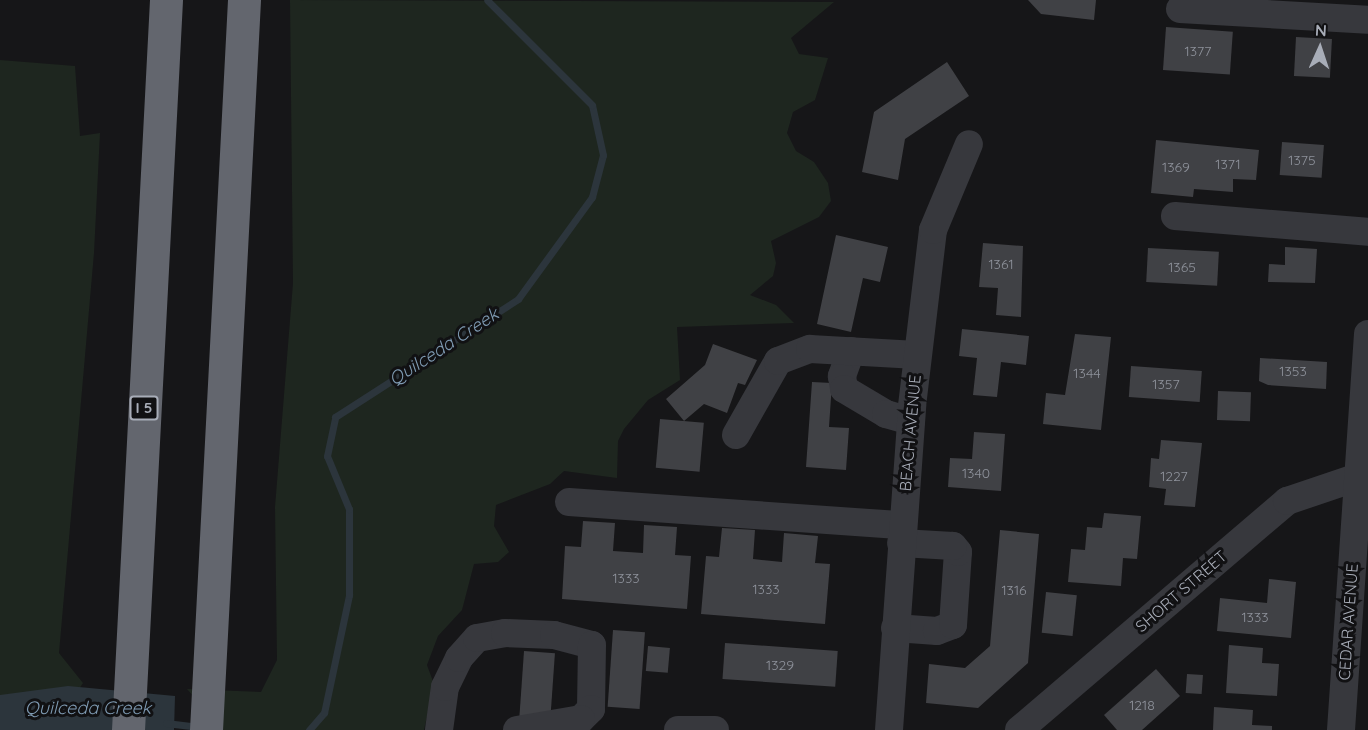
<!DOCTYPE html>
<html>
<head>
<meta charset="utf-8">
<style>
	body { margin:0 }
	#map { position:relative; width:1368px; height:730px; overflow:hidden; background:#161618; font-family:Quicksand,sans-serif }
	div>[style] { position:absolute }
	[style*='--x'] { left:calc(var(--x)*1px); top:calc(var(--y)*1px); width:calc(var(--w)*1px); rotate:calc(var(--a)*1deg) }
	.green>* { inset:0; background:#1e261f }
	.water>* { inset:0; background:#2c353c }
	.stream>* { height:7px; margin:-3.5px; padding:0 3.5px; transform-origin:3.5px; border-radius:3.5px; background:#2c353c }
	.building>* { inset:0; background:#404145; transform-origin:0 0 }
	.minor>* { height:28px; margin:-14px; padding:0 14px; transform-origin:14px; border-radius:14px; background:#37383d }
	.highway>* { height:33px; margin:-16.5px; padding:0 16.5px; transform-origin:16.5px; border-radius:16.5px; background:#63666e }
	span { translate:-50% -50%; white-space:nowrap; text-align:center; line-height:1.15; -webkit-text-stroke:6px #111113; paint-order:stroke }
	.number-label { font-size:14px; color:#8e929b }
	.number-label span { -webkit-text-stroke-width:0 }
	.shield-label span { padding:2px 4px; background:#111113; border:2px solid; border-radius:4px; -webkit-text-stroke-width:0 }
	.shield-label { font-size:15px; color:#a8adb8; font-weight:700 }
	.street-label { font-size:16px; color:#a8adb8 }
	.water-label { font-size:18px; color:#7f9bb3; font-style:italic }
	.north { position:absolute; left:1290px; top:18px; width:60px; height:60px; -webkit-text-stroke:4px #111113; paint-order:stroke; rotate:3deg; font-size:16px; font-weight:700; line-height:24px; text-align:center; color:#a8adb8 }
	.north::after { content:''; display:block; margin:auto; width:21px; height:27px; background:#a8adb8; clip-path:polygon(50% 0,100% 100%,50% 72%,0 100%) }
</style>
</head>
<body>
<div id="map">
	<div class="green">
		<div style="clip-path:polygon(290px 0,834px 2px,791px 38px,799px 54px,828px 58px,815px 100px,793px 112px,787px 133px,796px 151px,814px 162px,828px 183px,831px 201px,819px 217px,771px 241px,776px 263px,773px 276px,750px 295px,776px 305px,794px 323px,677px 327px,680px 380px,648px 400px,624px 429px,618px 441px,617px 478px,564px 471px,550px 484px,496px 505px,494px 526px,509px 552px,498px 562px,474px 564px,462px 610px,438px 636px,427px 665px,434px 684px,424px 730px,223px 730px,187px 689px,261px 692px,277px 660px,275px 507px,293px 283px)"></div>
		<div style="clip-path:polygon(0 60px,75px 66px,80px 136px,100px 133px,94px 253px,59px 653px,83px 683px,52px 730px,0 730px)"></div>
	</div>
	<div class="water">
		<div style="clip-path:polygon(68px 686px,175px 696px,174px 730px,0 730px,0 695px)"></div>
	</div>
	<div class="stream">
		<div style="--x:166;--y:723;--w:31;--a:7"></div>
		<div style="--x:309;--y:730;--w:23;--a:-49"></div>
		<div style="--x:324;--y:713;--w:121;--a:-78"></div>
		<div style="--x:349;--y:595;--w:86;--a:-90"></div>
		<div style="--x:349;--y:509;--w:57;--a:-112.5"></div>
		<div style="--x:327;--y:456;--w:40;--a:-78"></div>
		<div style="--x:335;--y:417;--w:218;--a:-32.8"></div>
		<div style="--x:518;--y:299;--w:126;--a:-54"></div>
		<div style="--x:592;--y:197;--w:43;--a:-75.3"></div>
		<div style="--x:603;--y:155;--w:51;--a:-102.4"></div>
		<div style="--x:592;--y:105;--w:148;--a:-135"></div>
	</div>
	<div class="building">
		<div style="clip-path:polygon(1028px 0,1096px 0,1094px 20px,1041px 14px)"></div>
		<div style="left:1166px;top:27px;width:67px;height:43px;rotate:4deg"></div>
		<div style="left:1296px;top:37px;width:36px;height:39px;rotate:3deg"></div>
		<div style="clip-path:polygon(947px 62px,969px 96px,905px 139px,898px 180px,862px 172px,874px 112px)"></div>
		<div style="clip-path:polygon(1156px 140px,1259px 150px,1256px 180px,1233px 179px,1233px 192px,1194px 189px,1193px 197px,1151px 193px)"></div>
		<div style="left:1282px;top:142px;width:42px;height:33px;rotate:4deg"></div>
		<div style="clip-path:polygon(836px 235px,888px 247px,880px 282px,863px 278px,851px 332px,817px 324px)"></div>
		<div style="clip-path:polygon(983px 243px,1023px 246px,1021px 317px,996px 315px,998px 288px,979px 287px)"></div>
		<div style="clip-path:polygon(1285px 247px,1317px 249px,1315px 283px,1268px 282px,1269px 264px,1285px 265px)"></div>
		<div style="left:1148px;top:248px;width:71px;height:34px;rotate:3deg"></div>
		<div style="clip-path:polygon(962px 329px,1029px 336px,1026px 365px,1001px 362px,997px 397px,973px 395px,977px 358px,959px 356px)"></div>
		<div style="clip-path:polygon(1075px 334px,1111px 337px,1101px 430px,1043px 424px,1046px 393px,1065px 395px)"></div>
		<div style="clip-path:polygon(713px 344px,757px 360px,745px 385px,738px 383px,727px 413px,704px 404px,684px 421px,666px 399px,705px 365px)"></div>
		<div style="clip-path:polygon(1260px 358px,1327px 362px,1326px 389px,1268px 385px,1259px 381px)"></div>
		<div style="left:1131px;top:366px;width:71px;height:31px;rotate:4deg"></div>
		<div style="clip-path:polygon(812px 382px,832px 383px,829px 427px,849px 428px,846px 470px,806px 467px)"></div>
		<div style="left:1218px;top:391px;width:33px;height:29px;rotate:2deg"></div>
		<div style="left:660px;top:419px;width:44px;height:49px;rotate:5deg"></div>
		<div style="clip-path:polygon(974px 432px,1005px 434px,1001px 491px,948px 487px,950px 458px,972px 459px)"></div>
		<div style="clip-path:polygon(1161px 440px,1202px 443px,1195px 507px,1164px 505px,1166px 489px,1149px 487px,1151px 458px,1159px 459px)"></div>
		<div style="clip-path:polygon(1104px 513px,1141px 516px,1137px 559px,1123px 558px,1121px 586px,1068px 582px,1071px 549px,1085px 550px,1087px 527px,1102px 528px)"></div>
		<div style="clip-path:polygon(583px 521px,615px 523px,613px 551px,643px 553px,644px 525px,677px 527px,675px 555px,691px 556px,687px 609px,562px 599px,565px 546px,581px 547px)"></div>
		<div style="clip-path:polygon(722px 528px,755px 530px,753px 559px,782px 562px,784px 533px,818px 536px,815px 563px,830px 564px,825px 624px,701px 614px,706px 556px,719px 557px)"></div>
		<div style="clip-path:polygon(1000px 530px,1039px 534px,1028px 663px,978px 708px,926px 703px,929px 664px,965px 668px,990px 646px)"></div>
		<div style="clip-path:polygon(1269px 579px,1296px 582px,1291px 638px,1217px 631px,1220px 598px,1267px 603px)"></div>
		<div style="left:1046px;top:592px;width:31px;height:41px;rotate:6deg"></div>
		<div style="left:613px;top:630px;width:32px;height:77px;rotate:4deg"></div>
		<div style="left:725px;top:643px;width:113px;height:36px;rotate:4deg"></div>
		<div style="clip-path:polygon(1229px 645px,1263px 648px,1262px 663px,1279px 664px,1277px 696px,1226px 693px)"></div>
		<div style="left:648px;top:646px;width:22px;height:25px;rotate:5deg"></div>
		<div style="left:524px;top:651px;width:31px;height:68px;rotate:4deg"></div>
		<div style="clip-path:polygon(1156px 669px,1180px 696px,1142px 730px,1117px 730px,1104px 715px)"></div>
		<div style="left:1187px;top:674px;width:16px;height:19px;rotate:4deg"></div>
		<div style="clip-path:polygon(1214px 707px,1253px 710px,1252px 725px,1272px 726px,1272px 730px,1213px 730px)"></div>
	</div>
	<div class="minor">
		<div style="--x:1180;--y:9;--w:188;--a:3.3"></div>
		<div style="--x:1175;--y:216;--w:194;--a:4.7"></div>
		<div style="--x:851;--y:351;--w:27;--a:110"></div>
		<div style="--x:842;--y:376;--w:13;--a:81"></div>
		<div style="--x:844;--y:389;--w:49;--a:30.8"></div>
		<div style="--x:886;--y:414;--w:26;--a:16"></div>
		<div style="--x:736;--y:435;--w:85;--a:-60.4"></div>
		<div style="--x:778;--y:361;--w:34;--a:-21"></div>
		<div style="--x:810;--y:349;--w:107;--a:3.2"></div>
		<div style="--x:569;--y:502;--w:334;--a:4"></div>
		<div style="--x:895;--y:628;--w:42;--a:4.1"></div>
		<div style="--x:937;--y:631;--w:17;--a:-21"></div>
		<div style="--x:953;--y:625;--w:73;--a:-86.1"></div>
		<div style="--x:958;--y:552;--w:8;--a:-130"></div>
		<div style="--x:953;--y:546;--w:52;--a:-176.7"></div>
		<div style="--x:439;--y:730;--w:43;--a:-82.1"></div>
		<div style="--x:445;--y:687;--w:32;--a:-64"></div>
		<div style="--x:459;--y:658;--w:27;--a:-48"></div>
		<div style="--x:477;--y:638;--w:28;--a:-10"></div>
		<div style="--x:505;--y:633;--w:49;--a:2.3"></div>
		<div style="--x:554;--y:635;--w:39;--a:15"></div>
		<div style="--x:592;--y:645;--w:64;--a:90.9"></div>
		<div style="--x:591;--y:709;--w:14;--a:135"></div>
		<div style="--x:581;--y:719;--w:65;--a:170.2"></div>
		<div style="--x:678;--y:730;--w:37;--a:0"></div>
		<div style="--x:889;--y:730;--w:325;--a:-85.9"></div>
		<div style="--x:912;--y:406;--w:177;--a:-83.2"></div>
		<div style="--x:933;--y:230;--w:93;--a:-67.3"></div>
		<div style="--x:1019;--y:730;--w:353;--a:-40.5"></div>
		<div style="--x:1287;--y:501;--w:75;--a:-18.7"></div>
		<div style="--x:1341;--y:730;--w:397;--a:-86.1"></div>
	</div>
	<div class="highway">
		<div style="--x:128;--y:730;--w:731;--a:-87.02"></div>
		<div style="--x:206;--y:730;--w:731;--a:-87.02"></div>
	</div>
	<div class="number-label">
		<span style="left:1198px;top:51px">1377</span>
		<span style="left:1302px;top:160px">1375</span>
		<span style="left:1228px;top:164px">1371</span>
		<span style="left:1176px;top:167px">1369</span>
		<span style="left:1001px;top:264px">1361</span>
		<span style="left:1182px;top:267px">1365</span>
		<span style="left:1293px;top:371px">1353</span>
		<span style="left:1087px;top:373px">1344</span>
		<span style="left:1166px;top:384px">1357</span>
		<span style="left:976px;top:473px">1340</span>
		<span style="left:1174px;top:476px">1227</span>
		<span style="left:626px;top:578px">1333</span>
		<span style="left:766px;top:589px">1333</span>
		<span style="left:1014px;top:590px">1316</span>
		<span style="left:1255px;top:617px">1333</span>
		<span style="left:780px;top:665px">1329</span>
		<span style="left:1142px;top:705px">1218</span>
	</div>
	<div class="shield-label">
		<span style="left:144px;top:408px">I 5</span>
	</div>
	<div class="street-label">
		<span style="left:910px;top:433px;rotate:-85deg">BEACH AVENUE</span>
		<span style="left:1181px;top:591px;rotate:-41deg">SHORT STREET</span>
		<span style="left:1348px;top:622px;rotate:-86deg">CEDAR AVENUE</span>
	</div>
	<div class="water-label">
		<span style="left:444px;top:347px;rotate:-33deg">Quilceda Creek</span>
		<span style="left:88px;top:708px">Quilceda Creek</span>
	</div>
	<div class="north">N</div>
</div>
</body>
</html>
